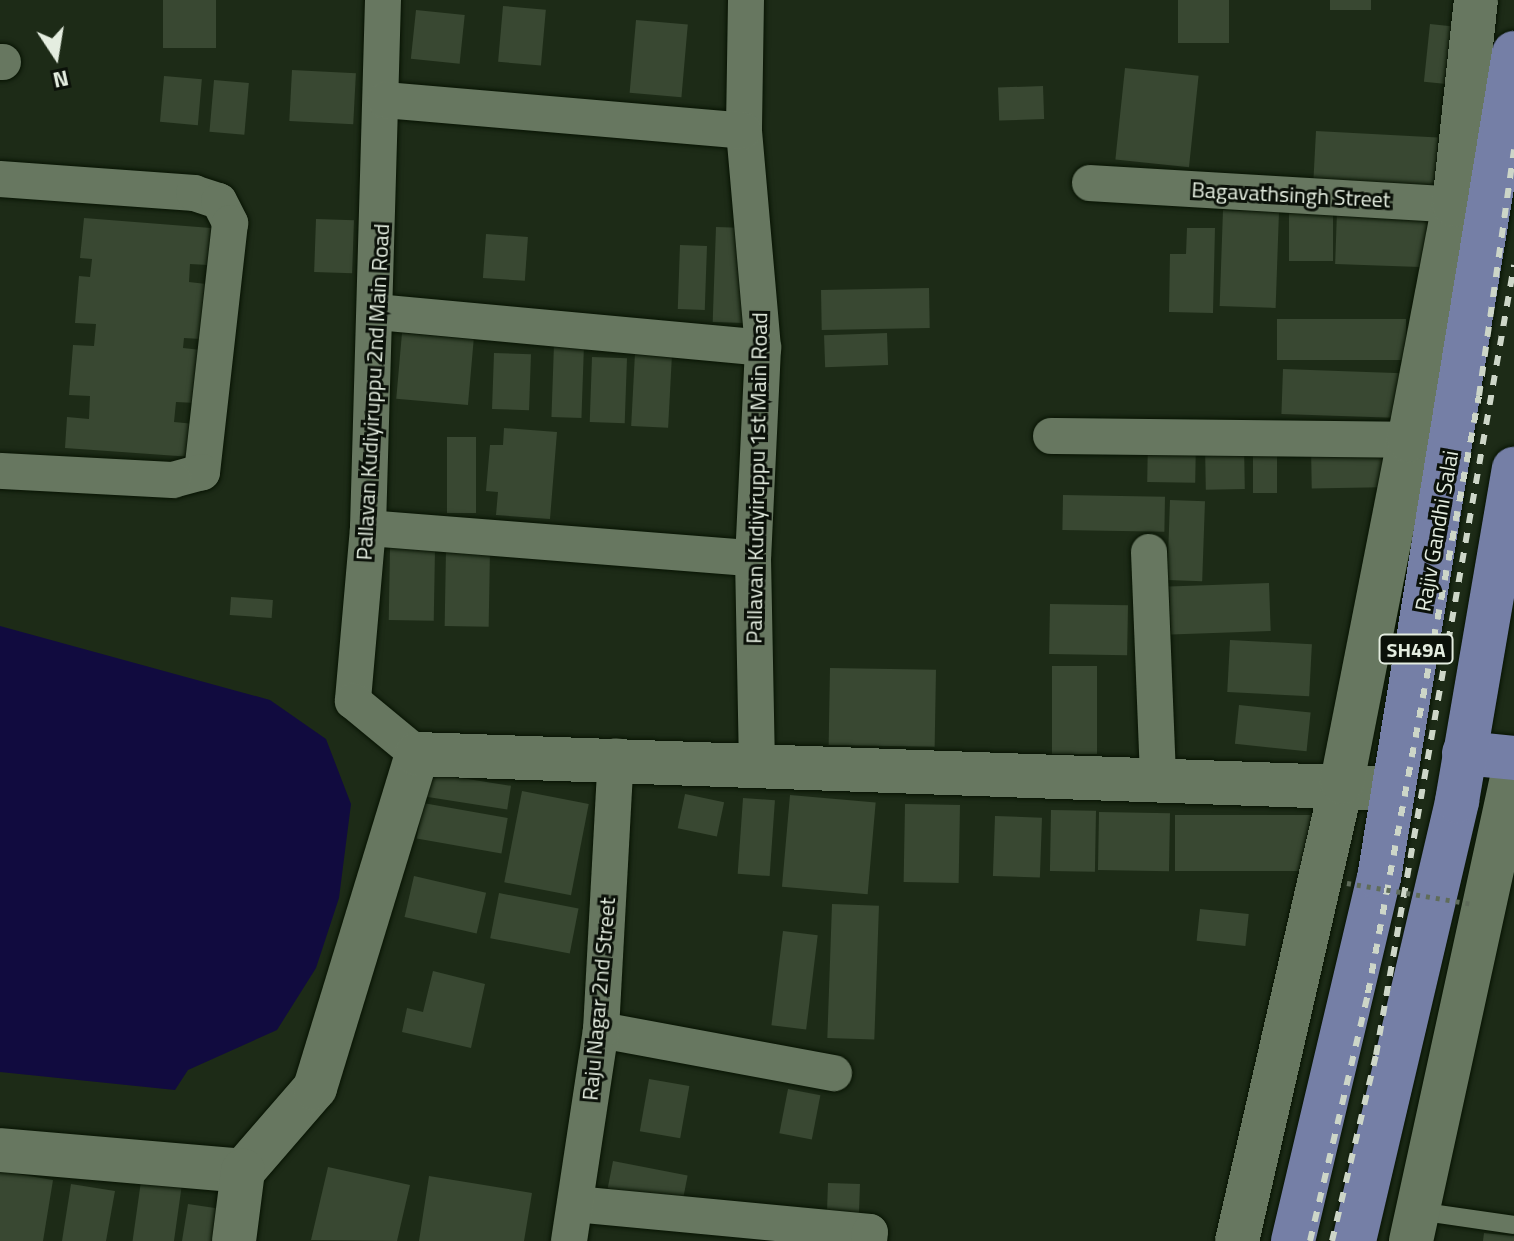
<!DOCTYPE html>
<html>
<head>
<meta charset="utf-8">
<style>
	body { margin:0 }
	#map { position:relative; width:1514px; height:1241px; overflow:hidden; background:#1d2b17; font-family:"Titillium Web",sans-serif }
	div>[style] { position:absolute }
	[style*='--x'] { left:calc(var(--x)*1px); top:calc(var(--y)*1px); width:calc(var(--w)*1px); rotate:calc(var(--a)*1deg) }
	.water>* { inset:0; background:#110b3f }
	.building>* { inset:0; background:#394832; transform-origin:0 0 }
	.roads { filter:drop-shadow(0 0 2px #071303) drop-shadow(0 0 2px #071303) }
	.service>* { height:18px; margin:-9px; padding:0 9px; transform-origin:9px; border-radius:9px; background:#677760 }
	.minor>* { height:36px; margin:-18px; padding:0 18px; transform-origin:18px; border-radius:18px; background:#677760 }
	.tertiary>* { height:44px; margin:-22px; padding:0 22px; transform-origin:22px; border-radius:22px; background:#677760 }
	.primary>* { height:44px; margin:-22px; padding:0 22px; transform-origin:22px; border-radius:22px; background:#757fa6 }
	.rail>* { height:6px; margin-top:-3px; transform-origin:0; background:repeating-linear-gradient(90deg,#cdd6c8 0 10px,transparent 0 20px) }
	.path-bridge>* { height:5px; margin-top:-2.5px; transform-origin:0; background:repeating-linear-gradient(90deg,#5f6c5a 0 4px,transparent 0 10px) }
	span { translate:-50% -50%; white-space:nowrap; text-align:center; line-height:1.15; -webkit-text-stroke:6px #0b1109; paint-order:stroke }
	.shield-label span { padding:2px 6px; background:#0b1109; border:2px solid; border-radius:6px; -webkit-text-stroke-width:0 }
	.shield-label { font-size:20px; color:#e4ede0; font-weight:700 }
	.street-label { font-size:22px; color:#e4ede0 }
	.north { position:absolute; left:16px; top:16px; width:80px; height:80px; -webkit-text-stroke:6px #0b1109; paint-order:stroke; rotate:168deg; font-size:22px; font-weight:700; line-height:32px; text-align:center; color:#e4ede0 }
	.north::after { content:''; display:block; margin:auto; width:28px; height:36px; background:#e4ede0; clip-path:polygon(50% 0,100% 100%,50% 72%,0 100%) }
</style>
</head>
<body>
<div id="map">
	<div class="water">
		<div style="clip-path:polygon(0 626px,270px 700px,326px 739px,351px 804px,339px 898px,316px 968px,277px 1030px,188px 1070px,175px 1090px,0 1072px)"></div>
	</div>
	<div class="building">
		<div style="left:163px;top:0;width:53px;height:48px"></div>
		<div style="left:1178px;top:0;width:51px;height:43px"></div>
		<div style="left:1330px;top:0;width:41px;height:10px"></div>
		<div style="left:503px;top:6px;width:43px;height:56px;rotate:5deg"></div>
		<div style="left:416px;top:10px;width:49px;height:49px;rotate:6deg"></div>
		<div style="left:636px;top:20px;width:52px;height:73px;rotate:5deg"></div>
		<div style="left:1430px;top:24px;width:40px;height:58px;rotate:6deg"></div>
		<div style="left:1125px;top:68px;width:74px;height:92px;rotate:6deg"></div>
		<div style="left:292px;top:70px;width:64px;height:51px;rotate:3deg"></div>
		<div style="left:164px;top:76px;width:38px;height:46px;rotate:5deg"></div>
		<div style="left:214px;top:80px;width:35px;height:52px;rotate:5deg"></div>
		<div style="left:1043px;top:86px;width:33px;height:45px;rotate:88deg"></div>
		<div style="left:1316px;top:131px;width:122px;height:49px;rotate:3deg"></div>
		<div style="left:1223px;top:210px;width:56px;height:96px;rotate:2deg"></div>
		<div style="left:1337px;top:211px;width:99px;height:53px;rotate:2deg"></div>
		<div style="left:1333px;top:213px;width:48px;height:44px;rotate:90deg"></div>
		<div style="clip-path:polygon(84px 218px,211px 228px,208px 265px,190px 264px,189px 282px,206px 284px,201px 339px,184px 338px,183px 348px,201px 350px,196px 403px,176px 402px,174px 422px,195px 424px,192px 457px,65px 448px,67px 417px,89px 419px,90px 396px,69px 395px,73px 345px,94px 346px,96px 324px,75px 323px,79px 276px,90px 277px,92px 259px,80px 258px)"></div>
		<div style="left:316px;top:219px;width:38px;height:53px;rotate:2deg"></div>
		<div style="left:716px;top:227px;width:31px;height:95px;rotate:2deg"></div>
		<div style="clip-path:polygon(1187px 228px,1215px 228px,1213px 313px,1169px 312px,1170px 254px,1186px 254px)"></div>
		<div style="left:486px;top:234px;width:42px;height:44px;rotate:4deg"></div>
		<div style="left:680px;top:245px;width:27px;height:64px;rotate:2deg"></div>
		<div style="left:929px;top:288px;width:40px;height:108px;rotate:89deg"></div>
		<div style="left:1277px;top:319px;width:129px;height:41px"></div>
		<div style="left:402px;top:333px;width:72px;height:66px;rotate:5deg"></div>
		<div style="left:887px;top:333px;width:32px;height:63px;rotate:88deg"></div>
		<div style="left:554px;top:344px;width:30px;height:73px;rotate:2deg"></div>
		<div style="left:494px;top:353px;width:37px;height:56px;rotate:2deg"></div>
		<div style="left:635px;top:353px;width:37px;height:73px;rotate:3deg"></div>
		<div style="left:592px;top:357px;width:35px;height:65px;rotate:2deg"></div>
		<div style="left:1283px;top:369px;width:126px;height:45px;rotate:2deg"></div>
		<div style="clip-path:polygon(504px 428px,557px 432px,550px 519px,496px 515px,498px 492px,486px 491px,490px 445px,503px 445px)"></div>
		<div style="left:447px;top:437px;width:29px;height:76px"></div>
		<div style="left:1148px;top:437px;width:48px;height:45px;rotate:1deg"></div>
		<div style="left:1253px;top:442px;width:24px;height:51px"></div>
		<div style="left:1244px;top:443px;width:46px;height:39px;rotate:89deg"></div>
		<div style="left:1394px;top:445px;width:42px;height:83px;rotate:89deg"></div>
		<div style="left:1063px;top:495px;width:102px;height:35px;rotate:1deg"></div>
		<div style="left:1170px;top:500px;width:35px;height:80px;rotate:2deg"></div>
		<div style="left:390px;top:548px;width:45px;height:72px;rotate:1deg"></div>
		<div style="left:446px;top:549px;width:44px;height:77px;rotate:1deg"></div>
		<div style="left:1269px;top:583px;width:48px;height:100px;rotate:88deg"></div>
		<div style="left:231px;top:597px;width:42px;height:18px;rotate:4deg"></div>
		<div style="left:1050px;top:604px;width:78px;height:50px;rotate:1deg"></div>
		<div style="left:1230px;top:640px;width:82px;height:52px;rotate:3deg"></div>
		<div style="left:1052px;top:666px;width:45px;height:88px"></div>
		<div style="left:830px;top:668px;width:106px;height:77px;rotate:1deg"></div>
		<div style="left:1239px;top:705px;width:72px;height:39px;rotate:6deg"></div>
		<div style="left:430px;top:773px;width:82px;height:24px;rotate:9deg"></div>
		<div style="left:522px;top:791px;width:68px;height:93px;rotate:11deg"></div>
		<div style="left:685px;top:794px;width:40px;height:35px;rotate:12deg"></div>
		<div style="left:790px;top:795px;width:86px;height:92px;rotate:5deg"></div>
		<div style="left:743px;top:798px;width:32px;height:76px;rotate:4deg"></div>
		<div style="left:423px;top:803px;width:86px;height:36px;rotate:10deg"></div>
		<div style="left:905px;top:804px;width:55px;height:78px;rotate:1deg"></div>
		<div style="left:1051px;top:810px;width:45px;height:61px;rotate:1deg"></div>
		<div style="left:1099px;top:812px;width:71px;height:58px;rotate:1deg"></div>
		<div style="left:1175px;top:815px;width:144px;height:56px"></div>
		<div style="left:995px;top:816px;width:47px;height:60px;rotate:2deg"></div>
		<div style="left:414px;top:876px;width:74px;height:42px;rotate:13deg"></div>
		<div style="left:499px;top:893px;width:81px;height:46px;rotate:11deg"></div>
		<div style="left:832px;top:904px;width:47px;height:134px;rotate:2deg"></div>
		<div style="left:1200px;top:909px;width:49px;height:32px;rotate:6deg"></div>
		<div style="left:783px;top:931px;width:35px;height:95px;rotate:7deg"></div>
		<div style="clip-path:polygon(433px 971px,485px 984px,471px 1048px,402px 1032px,407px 1008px,423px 1012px)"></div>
		<div style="left:649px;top:1079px;width:41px;height:53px;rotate:10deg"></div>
		<div style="left:788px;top:1089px;width:33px;height:45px;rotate:11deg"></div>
		<div style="left:613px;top:1161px;width:76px;height:28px;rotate:11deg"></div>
		<div style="clip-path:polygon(328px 1167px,410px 1185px,397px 1241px,311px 1240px)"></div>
		<div style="clip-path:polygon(0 1171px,53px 1180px,43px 1241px,0 1241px)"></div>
		<div style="clip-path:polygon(429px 1176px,532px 1193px,524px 1241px,419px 1241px)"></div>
		<div style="left:141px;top:1181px;width:41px;height:61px;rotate:8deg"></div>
		<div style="left:828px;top:1183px;width:32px;height:42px;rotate:2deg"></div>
		<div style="clip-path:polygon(71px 1184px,115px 1191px,106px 1241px,62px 1241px)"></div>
		<div style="clip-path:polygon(188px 1204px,235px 1211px,230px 1241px,182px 1241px)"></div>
		<div style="clip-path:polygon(1484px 1233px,1514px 1236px,1514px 1241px,1483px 1241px)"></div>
	</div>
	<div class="roads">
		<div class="service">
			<div style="--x:1417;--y:1211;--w:98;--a:8.2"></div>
		</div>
		<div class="minor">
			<div style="--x:383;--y:0;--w:528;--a:91.63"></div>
			<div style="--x:368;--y:528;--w:174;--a:95"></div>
			<div style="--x:353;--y:701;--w:83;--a:39.6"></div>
			<div style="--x:746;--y:0;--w:131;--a:90.9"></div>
			<div style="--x:744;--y:131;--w:218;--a:85"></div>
			<div style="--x:763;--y:348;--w:210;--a:92.7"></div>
			<div style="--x:753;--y:558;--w:208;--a:88.9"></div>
			<div style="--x:0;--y:62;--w:3;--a:0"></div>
			<div style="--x:385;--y:100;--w:360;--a:4.9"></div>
			<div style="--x:0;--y:179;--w:195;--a:4.1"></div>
			<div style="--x:194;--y:193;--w:26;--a:18"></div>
			<div style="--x:219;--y:201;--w:25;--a:63"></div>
			<div style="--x:230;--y:223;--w:251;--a:96.4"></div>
			<div style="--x:202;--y:472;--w:30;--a:165"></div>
			<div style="--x:173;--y:480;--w:173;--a:-177"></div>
			<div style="--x:1090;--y:183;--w:391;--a:3.4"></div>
			<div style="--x:377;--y:312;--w:388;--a:5.3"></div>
			<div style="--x:1051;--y:436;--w:358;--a:0.6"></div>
			<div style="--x:368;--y:528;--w:386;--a:4.5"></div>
			<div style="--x:1149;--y:552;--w:224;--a:87.7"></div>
			<div style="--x:601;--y:1030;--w:237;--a:10.5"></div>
			<div style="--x:575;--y:1204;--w:296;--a:5.4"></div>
			<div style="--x:870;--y:1232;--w:9;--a:96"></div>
			<div style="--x:569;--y:1241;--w:213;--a:-81.4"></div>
			<div style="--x:601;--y:1030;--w:274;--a:-86.9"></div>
		</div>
		<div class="tertiary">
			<div style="--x:0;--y:1150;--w:244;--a:4.9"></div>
			<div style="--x:243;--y:1171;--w:110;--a:-49.1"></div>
			<div style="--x:315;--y:1088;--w:349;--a:-73"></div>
			<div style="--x:417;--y:754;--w:977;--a:2.05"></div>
			<div style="--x:234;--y:1241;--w:71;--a:-82.7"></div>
			<div style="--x:1237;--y:1241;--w:471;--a:-77.1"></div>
			<div style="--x:1342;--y:782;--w:349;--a:-78.9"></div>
			<div style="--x:1409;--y:440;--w:239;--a:-79.2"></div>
			<div style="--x:1454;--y:205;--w:206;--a:-83.9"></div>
			<div style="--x:1411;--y:1241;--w:483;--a:-77.7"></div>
		</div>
		<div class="primary">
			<div style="--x:1464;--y:753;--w:50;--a:5.7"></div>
			<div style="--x:1293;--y:1241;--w:373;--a:-76.7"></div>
			<div style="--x:1379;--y:878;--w:836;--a:-80.71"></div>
			<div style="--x:1354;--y:1241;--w:452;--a:-76.8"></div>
			<div style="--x:1457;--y:801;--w:337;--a:-80.3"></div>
		</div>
	</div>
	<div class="rail">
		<div style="--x:1310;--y:1241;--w:255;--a:-76.8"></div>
		<div style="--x:1368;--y:993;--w:607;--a:-79.47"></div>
		<div style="--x:1479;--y:396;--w:249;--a:-81.9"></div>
		<div style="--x:1332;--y:1241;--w:191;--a:-76.7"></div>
		<div style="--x:1376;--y:1055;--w:802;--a:-80.09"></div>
	</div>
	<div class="path-bridge">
		<div style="--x:1347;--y:883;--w:128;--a:9.5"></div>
	</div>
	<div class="shield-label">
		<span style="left:1416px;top:649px">SH49A</span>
	</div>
	<div class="street-label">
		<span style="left:1291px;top:195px;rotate:3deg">Bagavathsingh Street</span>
		<span style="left:373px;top:392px;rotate:-87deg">Pallavan Kudiyiruppu 2nd Main Road</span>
		<span style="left:757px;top:478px;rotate:-89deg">Pallavan Kudiyiruppu 1st Main Road</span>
		<span style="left:1437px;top:531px;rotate:-80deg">Rajiv Gandhi Salai</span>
		<span style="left:599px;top:999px;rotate:-85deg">Raju Nagar 2nd Street</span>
	</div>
	<div class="north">N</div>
</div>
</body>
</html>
